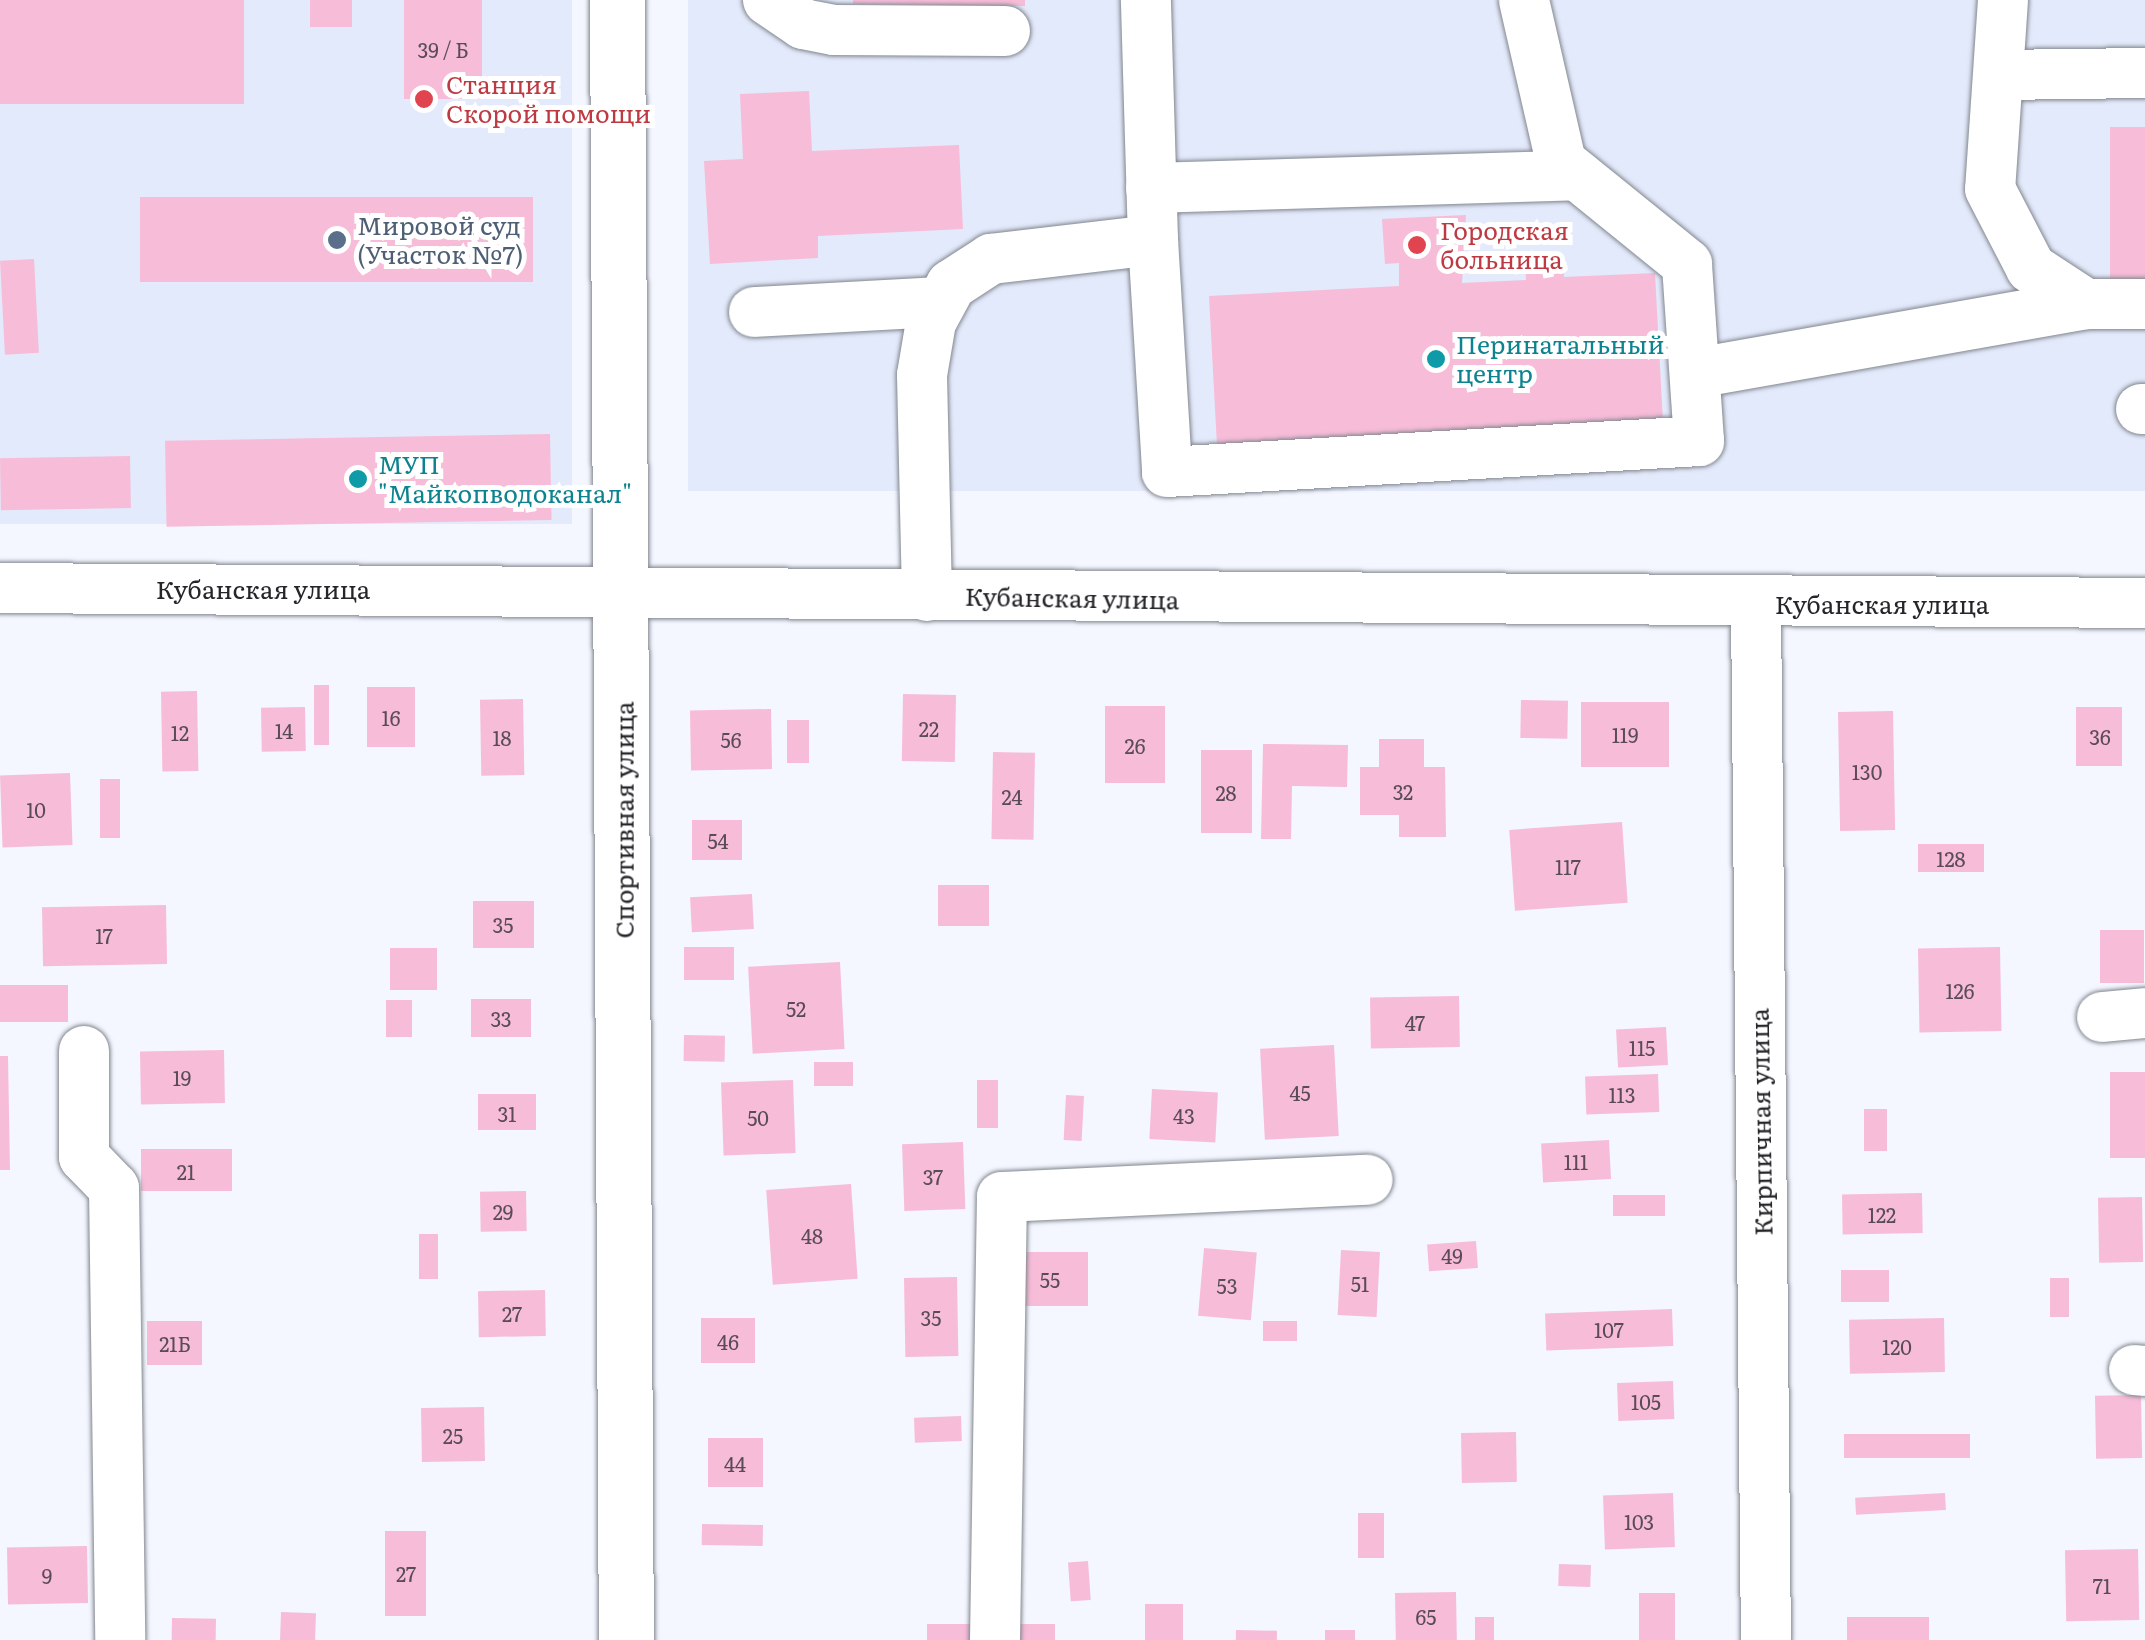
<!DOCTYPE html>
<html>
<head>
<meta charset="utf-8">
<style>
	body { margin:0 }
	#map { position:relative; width:2145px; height:1640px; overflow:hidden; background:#f4f7ff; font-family:Literata,serif }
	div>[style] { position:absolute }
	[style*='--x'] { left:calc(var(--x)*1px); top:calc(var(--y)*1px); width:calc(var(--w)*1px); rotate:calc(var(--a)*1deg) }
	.built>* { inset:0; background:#e3eafb; transform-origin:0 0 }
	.building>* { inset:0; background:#f7bcd8; transform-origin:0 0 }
	.roads { filter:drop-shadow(0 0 2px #82868f) drop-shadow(0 0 2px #82868f) }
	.minor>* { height:50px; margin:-25px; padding:0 25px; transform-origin:25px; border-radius:25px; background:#fff }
	.major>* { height:55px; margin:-27.5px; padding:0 27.5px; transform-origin:27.5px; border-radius:27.5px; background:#fff }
	.dots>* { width:28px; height:28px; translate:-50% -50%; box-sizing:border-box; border:5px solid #fff; border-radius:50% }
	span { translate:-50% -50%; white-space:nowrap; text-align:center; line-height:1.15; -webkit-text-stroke:10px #fff; paint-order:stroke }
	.number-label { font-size:20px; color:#594c56 }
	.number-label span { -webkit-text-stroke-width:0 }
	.health-label { font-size:25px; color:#be3a42 }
	.left { translate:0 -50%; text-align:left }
	.service-label { font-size:25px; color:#4e5e75 }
	.culture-label { font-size:25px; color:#0d838f }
	.street-label { font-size:25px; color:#24262a }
</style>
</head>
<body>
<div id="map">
	<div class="built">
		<div style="left:0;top:0;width:572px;height:524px"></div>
		<div style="left:688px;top:0;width:1457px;height:491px"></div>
	</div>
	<div class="building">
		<div style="left:0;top:0;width:244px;height:104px"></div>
		<div style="left:310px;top:0;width:42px;height:27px"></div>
		<div style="left:404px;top:0;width:78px;height:99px"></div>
		<div style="clip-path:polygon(853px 0,1025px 0,1025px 6px,853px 4px)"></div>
		<div style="clip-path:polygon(809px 91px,812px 151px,959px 145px,963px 229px,818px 236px,818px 258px,710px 264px,704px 161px,743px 159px,740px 94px)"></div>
		<div style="left:2110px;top:127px;width:35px;height:159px"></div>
		<div style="left:533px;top:197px;width:85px;height:393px;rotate:90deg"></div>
		<div style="clip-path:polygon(1466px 215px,1462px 283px,1526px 280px,1525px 258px,1563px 256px,1564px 277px,1655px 273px,1663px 422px,1217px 446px,1209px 296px,1399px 286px,1399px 263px,1385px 264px,1382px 219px)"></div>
		<div style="left:34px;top:259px;width:94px;height:34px;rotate:87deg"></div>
		<div style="left:550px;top:434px;width:86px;height:385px;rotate:89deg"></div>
		<div style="left:130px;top:456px;width:52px;height:130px;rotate:89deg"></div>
		<div style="left:314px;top:685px;width:15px;height:60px"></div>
		<div style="left:367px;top:687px;width:48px;height:60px"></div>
		<div style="left:197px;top:691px;width:80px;height:36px;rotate:89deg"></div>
		<div style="left:903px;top:694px;width:53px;height:67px;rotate:1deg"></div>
		<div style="left:523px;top:699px;width:76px;height:43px;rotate:89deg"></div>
		<div style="left:1521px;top:700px;width:47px;height:38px;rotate:1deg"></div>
		<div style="left:1581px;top:702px;width:88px;height:65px"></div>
		<div style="left:1105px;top:706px;width:60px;height:77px"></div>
		<div style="left:305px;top:707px;width:44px;height:44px;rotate:89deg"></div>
		<div style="left:2076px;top:707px;width:46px;height:59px"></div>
		<div style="left:771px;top:709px;width:60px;height:81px;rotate:89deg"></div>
		<div style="left:1893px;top:711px;width:119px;height:55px;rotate:89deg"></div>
		<div style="left:787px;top:720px;width:22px;height:43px"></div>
		<div style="clip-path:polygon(1379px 739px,1424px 739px,1424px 767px,1445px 767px,1446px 837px,1399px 837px,1399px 815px,1360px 815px,1360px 767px,1379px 767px)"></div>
		<div style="clip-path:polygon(1263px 744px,1348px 745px,1347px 787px,1292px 786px,1291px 839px,1261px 839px)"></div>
		<div style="left:1201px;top:750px;width:51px;height:83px"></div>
		<div style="left:993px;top:752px;width:42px;height:87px;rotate:1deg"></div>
		<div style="left:70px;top:773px;width:72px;height:70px;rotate:88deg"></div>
		<div style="left:100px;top:779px;width:20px;height:59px"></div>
		<div style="left:742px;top:820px;width:40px;height:50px;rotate:90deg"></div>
		<div style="left:1622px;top:822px;width:81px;height:113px;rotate:86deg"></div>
		<div style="left:1984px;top:844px;width:28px;height:66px;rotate:90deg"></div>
		<div style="left:989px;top:885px;width:41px;height:51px;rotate:90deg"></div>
		<div style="left:752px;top:894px;width:35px;height:62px;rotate:87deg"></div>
		<div style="left:473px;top:901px;width:61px;height:47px"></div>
		<div style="left:166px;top:905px;width:59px;height:124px;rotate:89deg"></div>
		<div style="left:2100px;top:930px;width:44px;height:53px"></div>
		<div style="left:734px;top:947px;width:33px;height:50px;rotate:90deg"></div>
		<div style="left:2000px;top:947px;width:84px;height:82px;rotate:89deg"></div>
		<div style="left:390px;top:948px;width:47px;height:42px"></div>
		<div style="left:840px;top:962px;width:87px;height:92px;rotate:87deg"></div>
		<div style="left:0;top:985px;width:68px;height:37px"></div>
		<div style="left:1459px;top:996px;width:51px;height:89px;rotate:89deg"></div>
		<div style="left:531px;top:999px;width:38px;height:60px;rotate:90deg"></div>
		<div style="left:386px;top:1000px;width:26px;height:37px"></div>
		<div style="left:1666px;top:1027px;width:38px;height:50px;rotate:87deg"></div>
		<div style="left:684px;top:1035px;width:41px;height:26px;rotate:1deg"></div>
		<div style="left:1334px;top:1045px;width:91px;height:74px;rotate:87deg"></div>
		<div style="left:224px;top:1050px;width:53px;height:84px;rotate:89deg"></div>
		<div style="clip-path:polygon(0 1056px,8px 1056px,10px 1170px,0 1170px)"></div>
		<div style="left:853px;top:1062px;width:24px;height:39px;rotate:90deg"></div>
		<div style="left:2110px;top:1072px;width:35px;height:86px"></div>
		<div style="left:1658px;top:1074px;width:38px;height:73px;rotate:88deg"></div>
		<div style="left:793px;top:1080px;width:73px;height:72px;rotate:88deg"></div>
		<div style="left:977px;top:1080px;width:21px;height:48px"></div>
		<div style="left:1152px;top:1089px;width:66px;height:50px;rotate:3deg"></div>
		<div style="left:536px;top:1094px;width:36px;height:58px;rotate:90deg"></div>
		<div style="left:1066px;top:1095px;width:18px;height:45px;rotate:3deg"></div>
		<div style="left:1864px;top:1109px;width:23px;height:42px"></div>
		<div style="left:1609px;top:1140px;width:39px;height:68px;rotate:87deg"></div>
		<div style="left:963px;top:1142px;width:67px;height:61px;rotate:88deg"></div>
		<div style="left:232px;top:1149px;width:42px;height:91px;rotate:90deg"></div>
		<div style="left:851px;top:1184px;width:95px;height:85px;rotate:86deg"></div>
		<div style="left:526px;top:1191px;width:40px;height:46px;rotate:89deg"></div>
		<div style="left:1922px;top:1193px;width:40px;height:80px;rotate:89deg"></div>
		<div style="left:1665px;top:1195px;width:21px;height:52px;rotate:90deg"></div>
		<div style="left:2142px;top:1197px;width:65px;height:44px;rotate:89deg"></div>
		<div style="left:419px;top:1234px;width:19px;height:45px"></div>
		<div style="left:1476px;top:1241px;width:27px;height:49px;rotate:86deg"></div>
		<div style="left:1204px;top:1248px;width:53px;height:68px;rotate:5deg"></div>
		<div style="left:1341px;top:1250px;width:39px;height:65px;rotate:3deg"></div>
		<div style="left:1088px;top:1252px;width:54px;height:76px;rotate:90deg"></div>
		<div style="left:1889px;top:1270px;width:32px;height:48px;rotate:90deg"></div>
		<div style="left:957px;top:1277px;width:79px;height:53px;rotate:89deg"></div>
		<div style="left:2050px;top:1278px;width:19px;height:39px"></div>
		<div style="left:545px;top:1290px;width:46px;height:67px;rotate:89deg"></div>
		<div style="left:1672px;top:1309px;width:37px;height:127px;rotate:88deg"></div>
		<div style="left:701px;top:1318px;width:54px;height:45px"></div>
		<div style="left:1944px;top:1318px;width:54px;height:95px;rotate:89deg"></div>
		<div style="left:202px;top:1321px;width:44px;height:55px;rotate:90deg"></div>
		<div style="left:1297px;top:1321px;width:20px;height:34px;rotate:90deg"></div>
		<div style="left:1673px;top:1381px;width:38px;height:56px;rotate:88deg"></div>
		<div style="left:2141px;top:1395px;width:63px;height:46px;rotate:89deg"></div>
		<div style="left:484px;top:1407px;width:54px;height:63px;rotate:89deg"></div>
		<div style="left:961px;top:1416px;width:25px;height:47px;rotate:88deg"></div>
		<div style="left:1516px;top:1432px;width:50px;height:55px;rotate:89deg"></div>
		<div style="left:1970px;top:1434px;width:24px;height:126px;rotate:90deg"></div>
		<div style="left:708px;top:1438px;width:55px;height:49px"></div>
		<div style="left:1673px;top:1493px;width:54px;height:70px;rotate:88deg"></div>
		<div style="left:1945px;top:1493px;width:17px;height:90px;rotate:87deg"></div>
		<div style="left:1358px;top:1513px;width:26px;height:45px"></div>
		<div style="left:702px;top:1524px;width:61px;height:21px;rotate:1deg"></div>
		<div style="left:385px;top:1531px;width:41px;height:85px"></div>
		<div style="left:87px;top:1546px;width:57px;height:80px;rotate:89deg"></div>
		<div style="left:2138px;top:1549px;width:71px;height:73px;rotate:89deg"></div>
		<div style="left:1088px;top:1561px;width:39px;height:20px;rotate:86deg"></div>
		<div style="left:1559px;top:1564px;width:32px;height:22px;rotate:2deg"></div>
		<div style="left:1456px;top:1592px;width:48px;height:61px;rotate:89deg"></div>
		<div style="left:1639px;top:1593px;width:36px;height:47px"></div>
		<div style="left:1145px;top:1604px;width:38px;height:36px"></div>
		<div style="left:281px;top:1612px;width:35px;height:28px;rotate:2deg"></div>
		<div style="left:1475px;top:1617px;width:19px;height:23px"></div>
		<div style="left:1929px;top:1617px;width:23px;height:82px;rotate:90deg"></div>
		<div style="left:172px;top:1618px;width:44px;height:22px;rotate:1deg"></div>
		<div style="left:927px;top:1624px;width:43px;height:16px"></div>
		<div style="left:1016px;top:1624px;width:39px;height:16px"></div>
		<div style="left:1236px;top:1630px;width:41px;height:10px;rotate:1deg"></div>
		<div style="left:1325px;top:1630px;width:30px;height:10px"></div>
	</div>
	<div class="roads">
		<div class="minor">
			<div style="--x:768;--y:0;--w:42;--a:34.4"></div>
			<div style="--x:803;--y:24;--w:32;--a:11"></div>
			<div style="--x:834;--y:30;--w:171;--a:0.3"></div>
			<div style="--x:2003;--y:0;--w:189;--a:93.9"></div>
			<div style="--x:1990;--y:189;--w:89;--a:62.6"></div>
			<div style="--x:2031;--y:268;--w:66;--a:33.2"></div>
			<div style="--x:1999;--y:75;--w:146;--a:-0.8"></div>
			<div style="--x:1151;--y:188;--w:426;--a:-1.7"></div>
			<div style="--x:1153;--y:240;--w:232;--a:86.5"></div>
			<div style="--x:1167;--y:472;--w:533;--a:-3.33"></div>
			<div style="--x:1699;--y:441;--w:177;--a:-93.9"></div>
			<div style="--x:1687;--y:264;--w:162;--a:-141"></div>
			<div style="--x:1561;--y:162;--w:166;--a:-102.9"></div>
			<div style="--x:754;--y:312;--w:185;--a:-3.1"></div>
			<div style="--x:1696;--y:373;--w:396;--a:-10"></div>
			<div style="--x:2086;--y:304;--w:59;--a:0"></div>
			<div style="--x:2141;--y:409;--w:4;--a:0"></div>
			<div style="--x:0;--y:588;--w:2145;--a:0.4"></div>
			<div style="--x:927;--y:596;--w:221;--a:-91.3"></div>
			<div style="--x:922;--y:375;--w:54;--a:-80.4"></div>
			<div style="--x:931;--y:322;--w:42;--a:-61.6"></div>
			<div style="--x:951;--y:285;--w:48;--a:-33"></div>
			<div style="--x:991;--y:259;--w:163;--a:-6.7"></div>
			<div style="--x:1153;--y:240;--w:240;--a:-91.7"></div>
			<div style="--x:1756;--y:605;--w:1035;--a:89.45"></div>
			<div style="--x:2102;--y:1017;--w:43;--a:-5.3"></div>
			<div style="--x:84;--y:1051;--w:106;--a:90"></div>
			<div style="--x:84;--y:1157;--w:43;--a:45.9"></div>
			<div style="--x:114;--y:1188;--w:452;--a:89.2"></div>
			<div style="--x:2134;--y:1370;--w:11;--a:5"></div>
			<div style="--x:995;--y:1640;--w:443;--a:-89.1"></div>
			<div style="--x:1002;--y:1197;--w:366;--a:-2.7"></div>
		</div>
		<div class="major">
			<div style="--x:617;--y:0;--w:1640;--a:89.69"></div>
		</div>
	</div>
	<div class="dots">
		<div style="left:424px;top:99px;background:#e0444e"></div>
		<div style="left:337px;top:240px;background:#5c6f8a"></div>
		<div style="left:1417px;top:245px;background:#e0444e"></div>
		<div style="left:1436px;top:359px;background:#0f9aa8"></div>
		<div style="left:358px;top:479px;background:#0f9aa8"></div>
	</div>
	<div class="number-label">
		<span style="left:443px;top:49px">39 / Б</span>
		<span style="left:391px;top:717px">16</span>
		<span style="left:929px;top:728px">22</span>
		<span style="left:284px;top:730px">14</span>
		<span style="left:180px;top:732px">12</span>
		<span style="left:1625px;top:734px">119</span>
		<span style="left:2100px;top:736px">36</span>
		<span style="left:502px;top:737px">18</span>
		<span style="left:731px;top:739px">56</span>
		<span style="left:1135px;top:745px">26</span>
		<span style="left:1867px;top:771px">130</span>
		<span style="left:1403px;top:791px">32</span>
		<span style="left:1226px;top:792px">28</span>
		<span style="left:1012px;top:796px">24</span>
		<span style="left:36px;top:809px">10</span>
		<span style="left:718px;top:840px">54</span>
		<span style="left:1951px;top:858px">128</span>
		<span style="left:1568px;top:866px">117</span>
		<span style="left:503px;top:924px">35</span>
		<span style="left:104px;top:935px">17</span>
		<span style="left:1960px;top:990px">126</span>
		<span style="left:796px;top:1008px">52</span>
		<span style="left:501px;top:1018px">33</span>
		<span style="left:1415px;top:1022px">47</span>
		<span style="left:1642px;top:1047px">115</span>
		<span style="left:182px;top:1077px">19</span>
		<span style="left:1300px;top:1092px">45</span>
		<span style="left:1622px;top:1094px">113</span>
		<span style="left:507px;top:1113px">31</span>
		<span style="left:1184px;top:1115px">43</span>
		<span style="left:758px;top:1117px">50</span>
		<span style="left:1576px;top:1161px">111</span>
		<span style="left:186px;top:1171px">21</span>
		<span style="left:933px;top:1176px">37</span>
		<span style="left:503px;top:1211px">29</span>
		<span style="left:1882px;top:1214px">122</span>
		<span style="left:812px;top:1235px">48</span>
		<span style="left:1452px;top:1255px">49</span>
		<span style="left:1050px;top:1279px">55</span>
		<span style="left:1360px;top:1283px">51</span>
		<span style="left:1227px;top:1285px">53</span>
		<span style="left:512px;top:1313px">27</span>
		<span style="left:931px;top:1317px">35</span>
		<span style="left:1609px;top:1329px">107</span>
		<span style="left:728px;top:1341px">46</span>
		<span style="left:175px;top:1343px">21Б</span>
		<span style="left:1897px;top:1346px">120</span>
		<span style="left:1646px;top:1401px">105</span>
		<span style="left:453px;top:1435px">25</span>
		<span style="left:735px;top:1463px">44</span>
		<span style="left:1639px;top:1521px">103</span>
		<span style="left:406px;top:1573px">27</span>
		<span style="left:47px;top:1575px">9</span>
		<span style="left:2102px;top:1585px">71</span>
		<span style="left:1426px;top:1616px">65</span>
	</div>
	<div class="health-label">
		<span class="left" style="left:446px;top:99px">Станция<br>Скорой помощи</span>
		<span class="left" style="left:1440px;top:245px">Городская<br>больница</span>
	</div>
	<div class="service-label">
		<span class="left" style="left:357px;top:240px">Мировой суд<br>(Участок №7)</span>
	</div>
	<div class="culture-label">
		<span class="left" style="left:1456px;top:359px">Перинатальный<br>центр</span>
		<span class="left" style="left:378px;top:479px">МУП<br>"Майкопводоканал"</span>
	</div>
	<div class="street-label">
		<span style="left:263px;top:589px">Кубанская улица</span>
		<span style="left:1072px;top:598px;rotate:1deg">Кубанская улица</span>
		<span style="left:1882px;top:604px">Кубанская улица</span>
		<span style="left:624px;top:820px;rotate:-90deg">Спортивная улица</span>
		<span style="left:1761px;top:1122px;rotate:-91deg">Кирпичная улица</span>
	</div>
</div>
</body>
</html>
